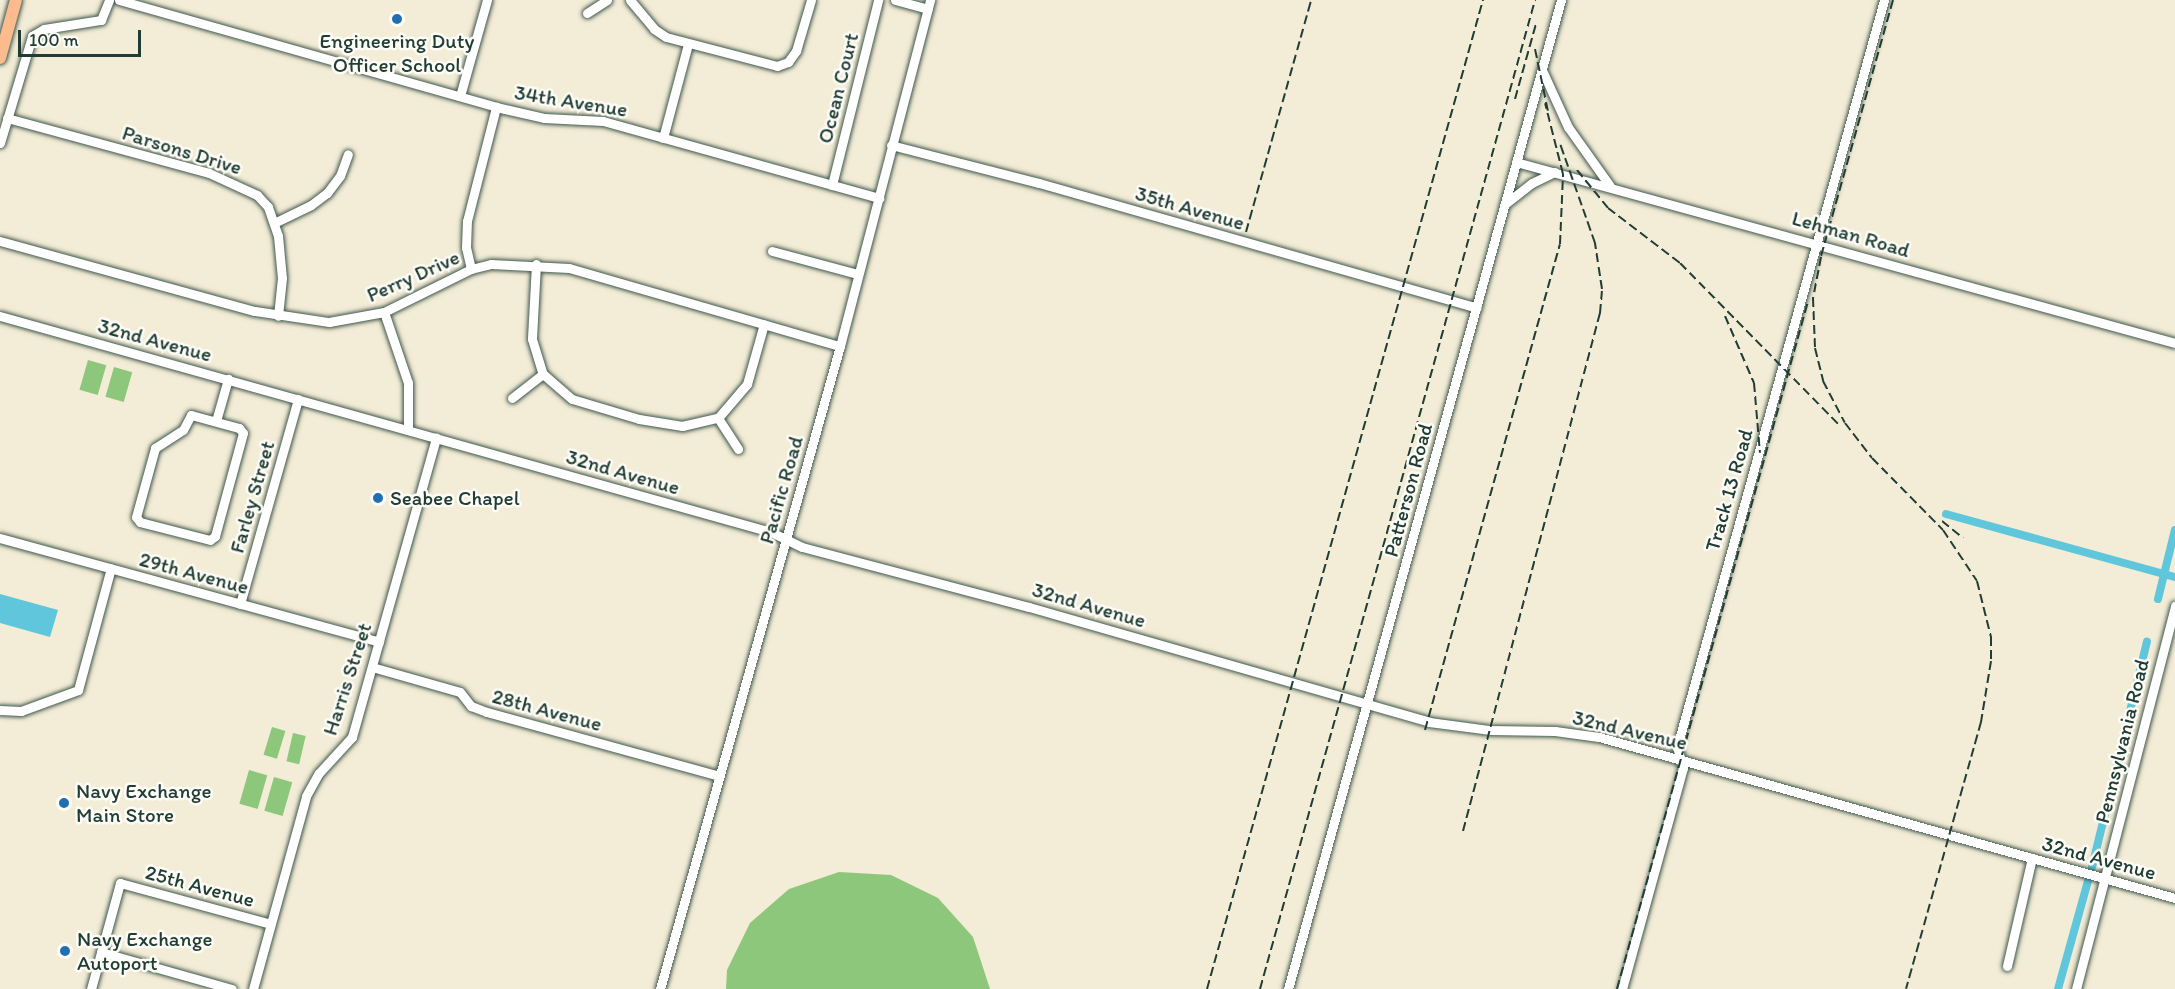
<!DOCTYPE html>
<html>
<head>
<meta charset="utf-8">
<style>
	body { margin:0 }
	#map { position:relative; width:2175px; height:989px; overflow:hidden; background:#f3ecd6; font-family:Itim,sans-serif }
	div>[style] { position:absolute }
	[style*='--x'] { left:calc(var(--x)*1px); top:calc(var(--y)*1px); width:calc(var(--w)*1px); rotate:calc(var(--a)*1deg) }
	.green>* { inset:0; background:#8dc77b; transform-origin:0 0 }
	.water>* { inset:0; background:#5fc6db }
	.canal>* { height:8px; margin:-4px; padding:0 4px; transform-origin:4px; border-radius:4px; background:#5fc6db }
	.roads { filter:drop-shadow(0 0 2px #3f574c) drop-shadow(0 0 2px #3f574c) }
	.minor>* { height:9px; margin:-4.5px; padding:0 4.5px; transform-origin:4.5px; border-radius:4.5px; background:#fff }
	.major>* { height:12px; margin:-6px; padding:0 6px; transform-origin:6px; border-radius:6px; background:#fbbb8d }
	.rail>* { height:2px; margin-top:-1px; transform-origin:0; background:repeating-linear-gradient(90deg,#1f3d34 0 9px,transparent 0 13.5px) }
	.dots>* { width:16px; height:16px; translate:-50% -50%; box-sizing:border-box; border:3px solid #fdfcf7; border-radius:50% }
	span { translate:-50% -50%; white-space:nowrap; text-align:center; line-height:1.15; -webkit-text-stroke:5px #fdfcf7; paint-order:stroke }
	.poi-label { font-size:21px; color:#1f3d34 }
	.left { translate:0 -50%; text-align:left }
	.street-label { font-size:21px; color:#1f3d34 }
	.scale { position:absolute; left:18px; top:30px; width:123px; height:27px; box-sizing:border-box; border:3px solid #1f3d34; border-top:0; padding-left:8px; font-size:18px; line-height:21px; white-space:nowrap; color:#1f3d34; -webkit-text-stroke:4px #fdfcf7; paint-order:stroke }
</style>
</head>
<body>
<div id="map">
	<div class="green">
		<div style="left:88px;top:360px;width:19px;height:31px;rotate:16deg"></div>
		<div style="left:114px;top:367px;width:19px;height:31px;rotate:16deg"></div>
		<div style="left:272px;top:727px;width:14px;height:29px;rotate:17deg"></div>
		<div style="left:293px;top:733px;width:13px;height:29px;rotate:13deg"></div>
		<div style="left:249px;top:770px;width:19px;height:35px;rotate:16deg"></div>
		<div style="left:274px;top:777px;width:19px;height:35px;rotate:16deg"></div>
		<div style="clip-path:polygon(839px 872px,891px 875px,938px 898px,973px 937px,990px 989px,726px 989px,727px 970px,750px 923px,789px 889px)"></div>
	</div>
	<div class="water">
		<div style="clip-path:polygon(0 594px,58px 610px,50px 637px,0 623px)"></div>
	</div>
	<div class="canal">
		<div style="--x:1946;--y:514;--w:238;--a:15.4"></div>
		<div style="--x:2158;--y:599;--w:71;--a:-76.2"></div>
		<div style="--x:2092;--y:867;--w:232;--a:-76.3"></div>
		<div style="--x:2058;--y:989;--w:112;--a:-74.5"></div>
	</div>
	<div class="roads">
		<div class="minor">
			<div style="--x:119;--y:0;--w:392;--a:15.8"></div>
			<div style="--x:496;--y:107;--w:49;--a:12.9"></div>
			<div style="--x:544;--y:118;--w:59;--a:2.9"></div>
			<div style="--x:603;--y:121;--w:287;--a:15.6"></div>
			<div style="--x:630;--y:0;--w:38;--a:50"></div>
			<div style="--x:654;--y:29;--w:14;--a:34"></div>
			<div style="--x:666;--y:37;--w:115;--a:14.6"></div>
			<div style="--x:777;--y:66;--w:12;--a:-20"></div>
			<div style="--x:788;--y:62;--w:14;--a:-54"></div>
			<div style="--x:796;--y:51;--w:53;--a:-73.6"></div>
			<div style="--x:895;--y:0;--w:34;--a:15"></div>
			<div style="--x:587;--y:13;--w:24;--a:-33"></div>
			<div style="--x:1542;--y:70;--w:63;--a:65.5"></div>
			<div style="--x:1568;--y:127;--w:72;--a:54.6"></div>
			<div style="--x:460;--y:96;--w:100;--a:-74.3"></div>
			<div style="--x:7;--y:118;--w:209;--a:15.2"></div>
			<div style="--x:209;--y:173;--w:53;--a:24.6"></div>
			<div style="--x:257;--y:195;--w:16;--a:47"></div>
			<div style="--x:268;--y:207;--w:31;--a:71"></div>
			<div style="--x:278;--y:236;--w:42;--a:84.6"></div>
			<div style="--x:282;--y:278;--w:38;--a:96"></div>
			<div style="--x:663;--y:138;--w:97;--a:-75.1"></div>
			<div style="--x:0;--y:143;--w:112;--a:-73.3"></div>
			<div style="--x:32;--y:36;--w:14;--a:-30"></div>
			<div style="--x:44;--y:29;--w:58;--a:-9"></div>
			<div style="--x:101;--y:20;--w:22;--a:-68"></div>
			<div style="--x:891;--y:145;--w:153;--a:14.4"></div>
			<div style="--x:1039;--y:183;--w:455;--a:15.9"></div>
			<div style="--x:1516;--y:162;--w:683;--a:15.36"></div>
			<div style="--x:832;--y:185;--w:191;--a:-76"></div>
			<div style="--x:1505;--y:204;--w:34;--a:-38"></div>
			<div style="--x:1532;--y:183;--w:25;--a:-26"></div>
			<div style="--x:274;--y:223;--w:41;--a:-25.9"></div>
			<div style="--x:311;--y:205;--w:20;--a:-37"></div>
			<div style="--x:327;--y:193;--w:21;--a:-53"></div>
			<div style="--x:340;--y:176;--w:23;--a:-70"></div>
			<div style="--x:0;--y:241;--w:264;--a:15.4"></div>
			<div style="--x:255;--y:311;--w:75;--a:8.5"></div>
			<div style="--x:329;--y:322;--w:56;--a:-10.3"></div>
			<div style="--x:384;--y:312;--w:97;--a:-26.3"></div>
			<div style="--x:471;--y:269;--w:21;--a:-14"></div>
			<div style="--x:491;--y:264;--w:78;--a:2.9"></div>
			<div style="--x:569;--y:268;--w:282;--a:16.1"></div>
			<div style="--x:772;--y:251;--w:89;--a:15"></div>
			<div style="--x:536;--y:264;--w:75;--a:93.1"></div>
			<div style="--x:532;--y:339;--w:37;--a:73"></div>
			<div style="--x:543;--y:374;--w:38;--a:41"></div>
			<div style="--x:572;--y:399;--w:70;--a:16.6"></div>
			<div style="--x:639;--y:419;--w:44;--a:9.2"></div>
			<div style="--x:682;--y:426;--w:37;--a:-13"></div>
			<div style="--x:718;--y:418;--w:45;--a:-49.5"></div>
			<div style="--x:747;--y:384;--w:62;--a:-74.2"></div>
			<div style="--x:471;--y:269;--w:22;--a:-103"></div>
			<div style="--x:466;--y:248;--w:27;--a:-88"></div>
			<div style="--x:467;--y:221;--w:118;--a:-75.7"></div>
			<div style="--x:384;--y:312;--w:75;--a:71.3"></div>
			<div style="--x:408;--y:383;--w:47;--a:90"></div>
			<div style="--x:0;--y:316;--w:801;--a:15.65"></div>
			<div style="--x:771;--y:532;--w:34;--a:26"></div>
			<div style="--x:802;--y:547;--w:235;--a:14.8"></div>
			<div style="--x:1029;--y:607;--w:416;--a:16"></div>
			<div style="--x:1429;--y:722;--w:62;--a:7.5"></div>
			<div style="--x:1490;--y:730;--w:65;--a:0.9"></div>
			<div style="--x:1555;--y:731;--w:44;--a:7.8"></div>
			<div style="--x:1599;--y:737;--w:598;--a:15.62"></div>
			<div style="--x:512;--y:398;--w:39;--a:-38"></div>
			<div style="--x:191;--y:415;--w:50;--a:15.2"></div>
			<div style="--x:239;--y:428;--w:6;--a:51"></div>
			<div style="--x:243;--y:433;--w:107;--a:105.2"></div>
			<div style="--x:215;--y:536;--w:6;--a:141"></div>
			<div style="--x:210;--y:540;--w:72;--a:-165.6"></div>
			<div style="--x:140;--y:522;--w:6;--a:-129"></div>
			<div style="--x:136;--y:517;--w:72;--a:-74.6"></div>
			<div style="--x:155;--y:448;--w:33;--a:-33"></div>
			<div style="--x:183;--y:430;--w:17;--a:-62"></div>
			<div style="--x:718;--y:418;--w:37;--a:57"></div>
			<div style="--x:216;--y:421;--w:44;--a:-74.1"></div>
			<div style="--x:0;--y:538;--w:393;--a:15.3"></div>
			<div style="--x:240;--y:604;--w:213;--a:-74.2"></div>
			<div style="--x:372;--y:667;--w:91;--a:15.9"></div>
			<div style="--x:460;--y:692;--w:18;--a:52"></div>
			<div style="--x:471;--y:706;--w:17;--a:21"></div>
			<div style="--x:487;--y:712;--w:241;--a:15.4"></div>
			<div style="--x:0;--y:710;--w:21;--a:3"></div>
			<div style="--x:21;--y:711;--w:61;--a:-20.2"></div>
			<div style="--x:78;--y:690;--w:126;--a:-74.9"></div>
			<div style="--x:101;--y:952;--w:136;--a:15.8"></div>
			<div style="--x:2007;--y:966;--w:111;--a:-77"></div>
			<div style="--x:91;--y:989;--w:110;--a:-74.7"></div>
			<div style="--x:120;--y:883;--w:156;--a:15.2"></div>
			<div style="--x:253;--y:989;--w:200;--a:-74.6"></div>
			<div style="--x:306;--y:796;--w:26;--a:-61"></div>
			<div style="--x:319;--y:773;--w:49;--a:-47.5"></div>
			<div style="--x:352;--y:737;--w:311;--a:-74.3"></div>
			<div style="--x:660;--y:989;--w:668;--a:-74.36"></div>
			<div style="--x:840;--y:346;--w:358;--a:-75.4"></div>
			<div style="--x:1288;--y:989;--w:1026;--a:-74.57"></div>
			<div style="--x:1622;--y:989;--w:229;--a:-74.6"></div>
			<div style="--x:1683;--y:768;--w:22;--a:-106"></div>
			<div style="--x:1677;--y:747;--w:775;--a:-74.51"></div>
			<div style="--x:2076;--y:989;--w:396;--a:-75.5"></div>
		</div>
		<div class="major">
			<div style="--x:0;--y:58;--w:60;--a:-74.6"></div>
		</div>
	</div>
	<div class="rail">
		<div style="--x:1893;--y:0;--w:267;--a:105.7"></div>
		<div style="--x:1821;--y:257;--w:42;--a:101"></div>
		<div style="--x:1813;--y:298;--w:50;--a:87.7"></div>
		<div style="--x:1815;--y:348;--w:34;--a:76"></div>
		<div style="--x:1823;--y:381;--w:47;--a:62.4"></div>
		<div style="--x:1845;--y:423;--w:44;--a:52.4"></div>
		<div style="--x:1872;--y:458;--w:101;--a:45.4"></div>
		<div style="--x:1943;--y:530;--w:61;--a:56.3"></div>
		<div style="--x:1977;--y:581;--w:58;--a:76"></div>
		<div style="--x:1991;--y:637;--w:24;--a:90"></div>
		<div style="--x:1991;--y:661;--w:62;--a:99.3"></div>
		<div style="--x:1981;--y:722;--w:277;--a:105.7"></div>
		<div style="--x:1535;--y:49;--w:63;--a:78.2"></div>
		<div style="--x:1515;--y:99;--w:78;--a:-74.4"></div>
		<div style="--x:1577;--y:170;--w:49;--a:50.8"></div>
		<div style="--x:1608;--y:208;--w:91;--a:37.4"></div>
		<div style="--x:1680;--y:263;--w:228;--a:45.5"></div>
		<div style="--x:1246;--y:232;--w:241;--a:-74.3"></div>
		<div style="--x:1725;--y:316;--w:73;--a:66.6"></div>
		<div style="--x:1754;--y:383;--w:70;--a:85.1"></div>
		<div style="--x:1942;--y:521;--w:27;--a:39"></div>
		<div style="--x:1425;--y:730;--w:504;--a:-74.48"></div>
		<div style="--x:1560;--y:244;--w:70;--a:-87.5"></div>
		<div style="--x:1563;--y:174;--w:73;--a:-104.2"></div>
		<div style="--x:1463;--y:831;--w:536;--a:-75.19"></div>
		<div style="--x:1600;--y:313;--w:24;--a:-85"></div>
		<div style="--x:1602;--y:289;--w:47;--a:-98.7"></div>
		<div style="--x:1595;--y:243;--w:108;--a:-109.4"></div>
		<div style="--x:1207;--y:989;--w:1027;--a:-74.41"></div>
		<div style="--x:1260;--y:989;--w:1027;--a:-74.46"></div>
		<div style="--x:1617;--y:989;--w:714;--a:-74.48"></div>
	</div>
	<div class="dots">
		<div style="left:397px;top:19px;background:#1f6fb2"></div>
		<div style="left:378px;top:498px;background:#1f6fb2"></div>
		<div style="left:64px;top:803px;background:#1f6fb2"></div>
		<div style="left:65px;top:951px;background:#1f6fb2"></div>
	</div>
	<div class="poi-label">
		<span style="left:397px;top:53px">Engineering Duty<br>Officer School</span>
		<span class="left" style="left:390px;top:498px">Seabee Chapel</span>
		<span class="left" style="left:76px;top:803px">Navy Exchange<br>Main Store</span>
		<span class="left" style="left:77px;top:951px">Navy Exchange<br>Autoport</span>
	</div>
	<div class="street-label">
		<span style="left:838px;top:88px;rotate:-76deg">Ocean Court</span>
		<span style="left:571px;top:101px;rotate:9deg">34th Avenue</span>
		<span style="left:182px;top:150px;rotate:17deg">Parsons Drive</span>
		<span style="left:1190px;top:208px;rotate:16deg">35th Avenue</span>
		<span style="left:1851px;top:234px;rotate:16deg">Lehman Road</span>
		<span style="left:413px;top:276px;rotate:-24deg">Perry Drive</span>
		<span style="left:155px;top:340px;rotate:15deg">32nd Avenue</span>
		<span style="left:623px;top:472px;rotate:16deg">32nd Avenue</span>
		<span style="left:781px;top:490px;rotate:-74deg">Pacific Road</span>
		<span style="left:1408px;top:490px;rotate:-75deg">Patterson Road</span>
		<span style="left:1729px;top:490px;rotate:-74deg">Track 13 Road</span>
		<span style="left:252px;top:497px;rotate:-74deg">Farley Street</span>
		<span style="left:194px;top:573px;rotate:15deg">29th Avenue</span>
		<span style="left:1089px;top:605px;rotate:16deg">32nd Avenue</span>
		<span style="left:347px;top:679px;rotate:-72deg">Harris Street</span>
		<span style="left:547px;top:710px;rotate:15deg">28th Avenue</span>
		<span style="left:1630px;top:730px;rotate:13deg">32nd Avenue</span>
		<span style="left:2122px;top:741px;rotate:-76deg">Pennsylvania Road</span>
		<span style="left:2099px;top:858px;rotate:15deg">32nd Avenue</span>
		<span style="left:200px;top:886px;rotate:15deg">25th Avenue</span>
	</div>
	<div class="scale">100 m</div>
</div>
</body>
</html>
